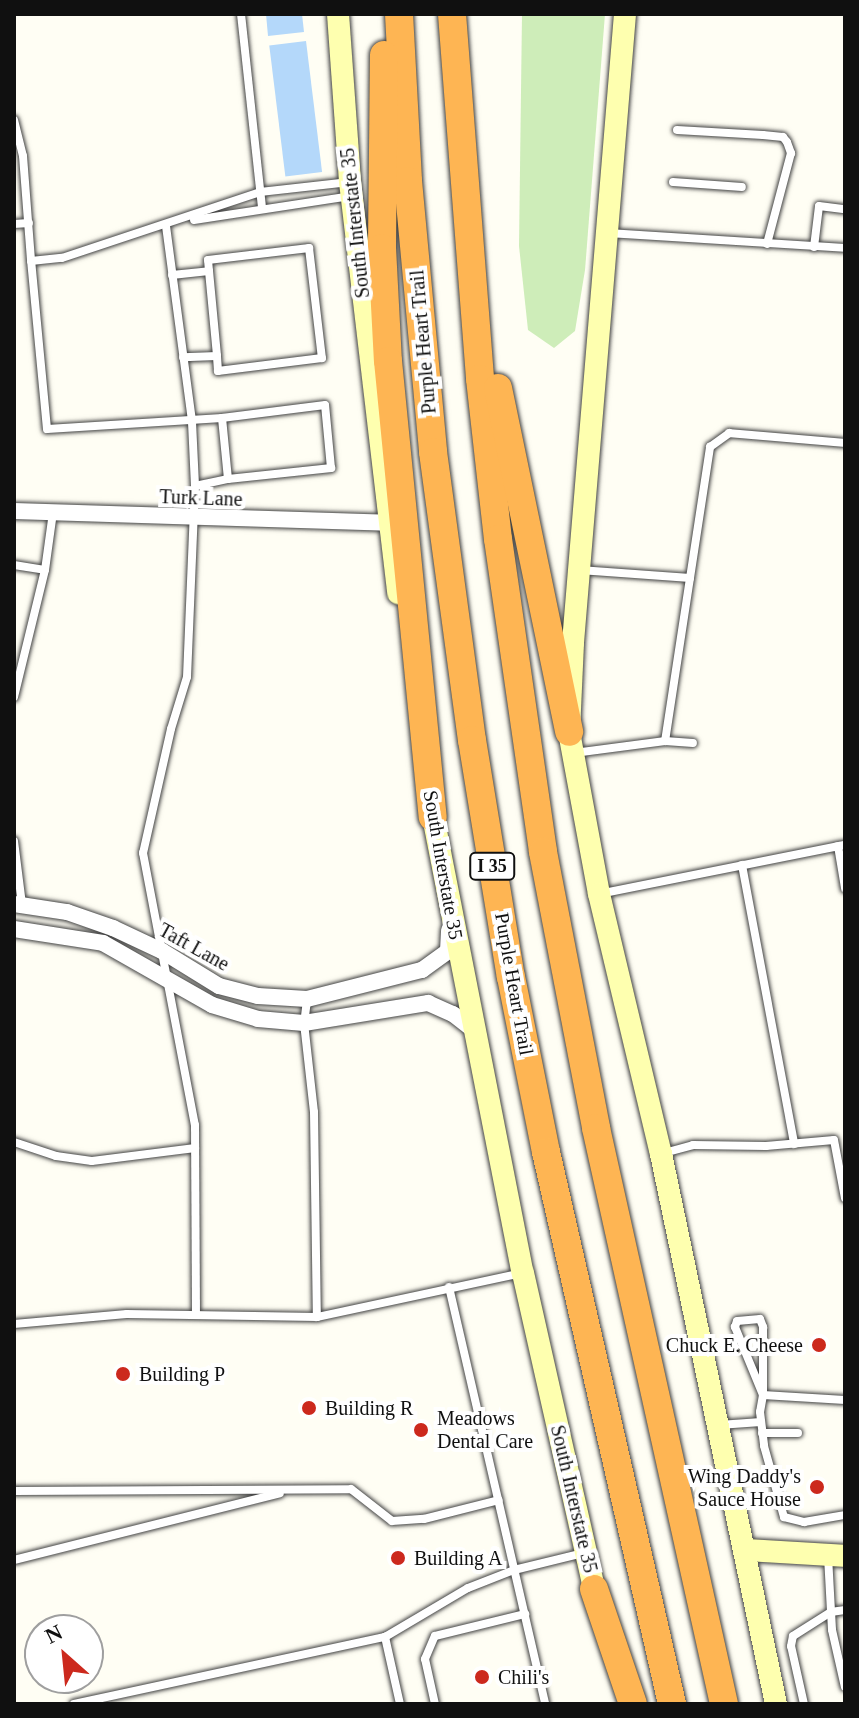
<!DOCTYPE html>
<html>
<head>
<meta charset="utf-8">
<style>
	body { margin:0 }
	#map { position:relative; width:859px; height:1718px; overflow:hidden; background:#fffef4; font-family:Georgia,serif }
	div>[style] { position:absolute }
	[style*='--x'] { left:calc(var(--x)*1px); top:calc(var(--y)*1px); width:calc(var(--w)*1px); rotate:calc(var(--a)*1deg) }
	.green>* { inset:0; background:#ceedb9 }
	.water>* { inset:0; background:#b4d8fa; transform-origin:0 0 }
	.roads { filter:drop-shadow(0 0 2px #434343) drop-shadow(0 0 2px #434343) }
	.lane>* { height:8px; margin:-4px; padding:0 4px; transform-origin:4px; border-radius:4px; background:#fff }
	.street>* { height:16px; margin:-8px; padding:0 8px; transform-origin:8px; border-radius:8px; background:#fff }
	.secondary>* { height:22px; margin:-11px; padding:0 11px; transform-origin:11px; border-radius:11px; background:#feffaf }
	.highway>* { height:28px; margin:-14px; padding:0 14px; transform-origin:14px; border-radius:14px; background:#feb553 }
	.dots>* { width:22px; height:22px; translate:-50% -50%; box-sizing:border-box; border:4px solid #fff; border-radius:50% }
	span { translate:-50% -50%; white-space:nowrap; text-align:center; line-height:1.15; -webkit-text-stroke:8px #fff; paint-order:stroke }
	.shield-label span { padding:2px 6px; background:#fff; border:2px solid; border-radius:6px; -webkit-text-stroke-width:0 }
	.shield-label { font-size:18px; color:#101010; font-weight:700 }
	.street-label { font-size:20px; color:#101010 }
	.poi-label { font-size:20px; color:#101010 }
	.right { translate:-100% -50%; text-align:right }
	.left { translate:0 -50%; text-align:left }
	.frame { position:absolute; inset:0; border:16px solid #101010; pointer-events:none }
	.north { position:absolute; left:24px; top:1614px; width:80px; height:80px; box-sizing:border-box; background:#fff; border:2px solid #9f9f9f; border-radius:50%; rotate:333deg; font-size:22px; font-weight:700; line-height:32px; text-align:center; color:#101010 }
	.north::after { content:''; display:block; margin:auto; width:28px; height:36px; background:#cc291d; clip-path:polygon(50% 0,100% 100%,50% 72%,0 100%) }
</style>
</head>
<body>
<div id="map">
	<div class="green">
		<div style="clip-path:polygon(522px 14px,605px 14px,585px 270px,575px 331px,554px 348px,528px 330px,519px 246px)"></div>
	</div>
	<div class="water">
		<div style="clip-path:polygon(266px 14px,302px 14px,304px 32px,268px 36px)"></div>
		<div style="left:306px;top:41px;width:132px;height:37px;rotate:83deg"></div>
	</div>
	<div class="roads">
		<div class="lane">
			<div style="--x:241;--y:14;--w:195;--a:83.8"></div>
			<div style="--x:14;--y:120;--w:37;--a:76"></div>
			<div style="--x:23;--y:156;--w:105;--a:85.6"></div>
			<div style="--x:677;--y:130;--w:86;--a:3.3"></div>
			<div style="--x:763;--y:135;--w:20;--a:6"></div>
			<div style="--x:783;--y:137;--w:6;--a:51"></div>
			<div style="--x:787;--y:142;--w:12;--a:70"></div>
			<div style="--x:791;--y:153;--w:94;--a:104.8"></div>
			<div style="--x:673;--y:182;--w:69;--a:4.1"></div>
			<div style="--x:194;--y:220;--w:158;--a:-8.7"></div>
			<div style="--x:14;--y:224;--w:15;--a:-4"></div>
			<div style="--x:166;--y:226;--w:198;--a:82.4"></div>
			<div style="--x:192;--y:422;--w:64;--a:87.3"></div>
			<div style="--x:195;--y:486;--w:191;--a:92.4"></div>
			<div style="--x:187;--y:677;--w:54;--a:107.1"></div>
			<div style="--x:171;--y:729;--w:127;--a:102.7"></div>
			<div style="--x:143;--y:853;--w:277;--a:79.2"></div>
			<div style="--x:195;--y:1125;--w:190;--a:89.7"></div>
			<div style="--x:608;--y:233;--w:237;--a:3.6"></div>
			<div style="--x:814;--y:247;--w:41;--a:-83"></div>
			<div style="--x:819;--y:206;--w:26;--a:7"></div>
			<div style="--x:209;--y:271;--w:11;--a:-95"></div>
			<div style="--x:208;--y:260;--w:102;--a:-6.8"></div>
			<div style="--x:309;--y:248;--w:111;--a:83.3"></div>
			<div style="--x:322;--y:358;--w:105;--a:172.9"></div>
			<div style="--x:218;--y:371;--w:15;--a:-94"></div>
			<div style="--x:172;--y:275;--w:37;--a:-6"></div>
			<div style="--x:209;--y:271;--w:85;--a:84.6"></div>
			<div style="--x:217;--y:356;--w:34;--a:178"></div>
			<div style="--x:222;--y:418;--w:175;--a:176.4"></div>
			<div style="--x:47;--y:429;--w:169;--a:-95.4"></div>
			<div style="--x:31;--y:261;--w:31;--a:-6"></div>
			<div style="--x:62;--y:258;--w:209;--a:-18.4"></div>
			<div style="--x:260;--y:192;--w:90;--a:-6.4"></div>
			<div style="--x:195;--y:486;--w:34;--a:-12"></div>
			<div style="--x:228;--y:479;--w:104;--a:-6.1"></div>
			<div style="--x:331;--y:468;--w:63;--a:-95.4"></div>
			<div style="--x:325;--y:405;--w:104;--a:172.8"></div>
			<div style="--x:222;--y:418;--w:61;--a:84.4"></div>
			<div style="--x:14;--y:565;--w:31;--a:9"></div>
			<div style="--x:580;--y:570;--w:110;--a:4.2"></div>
			<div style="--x:690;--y:578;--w:165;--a:98.7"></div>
			<div style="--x:690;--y:578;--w:133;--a:-81.3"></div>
			<div style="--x:710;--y:447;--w:24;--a:-36"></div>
			<div style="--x:729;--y:433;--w:116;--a:4.9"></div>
			<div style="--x:14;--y:697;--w:131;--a:-76.3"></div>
			<div style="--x:45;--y:570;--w:59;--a:-82.1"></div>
			<div style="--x:574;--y:753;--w:92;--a:-7.5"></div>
			<div style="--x:665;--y:741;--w:28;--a:4"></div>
			<div style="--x:14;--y:841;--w:64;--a:82.8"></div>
			<div style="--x:838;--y:846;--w:43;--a:80.5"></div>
			<div style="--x:742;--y:865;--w:284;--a:79.4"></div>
			<div style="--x:599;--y:894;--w:251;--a:-11.3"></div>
			<div style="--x:307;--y:1000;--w:23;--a:97"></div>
			<div style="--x:304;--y:1023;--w:90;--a:83.6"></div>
			<div style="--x:314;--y:1112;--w:205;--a:89.2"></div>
			<div style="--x:14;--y:1142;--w:44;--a:18.4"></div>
			<div style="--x:56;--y:1156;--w:36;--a:8"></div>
			<div style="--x:92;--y:1161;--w:104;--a:-7.2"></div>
			<div style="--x:664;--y:1153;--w:30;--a:-15"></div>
			<div style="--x:693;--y:1145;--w:73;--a:0.8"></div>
			<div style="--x:766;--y:1146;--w:68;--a:-5"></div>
			<div style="--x:834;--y:1140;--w:59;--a:79.3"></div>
			<div style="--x:449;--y:1287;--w:428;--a:77"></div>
			<div style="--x:14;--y:1324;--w:113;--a:-5.1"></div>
			<div style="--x:127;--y:1314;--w:190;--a:0.9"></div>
			<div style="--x:317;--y:1317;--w:210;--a:-12.1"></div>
			<div style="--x:763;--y:1395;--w:74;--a:-112.4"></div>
			<div style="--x:735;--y:1327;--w:6;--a:-72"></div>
			<div style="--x:737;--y:1321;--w:23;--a:-5"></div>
			<div style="--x:760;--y:1319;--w:9;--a:69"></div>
			<div style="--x:763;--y:1327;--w:68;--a:90"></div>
			<div style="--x:763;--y:1395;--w:17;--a:100"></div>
			<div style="--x:760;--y:1412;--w:34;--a:83"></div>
			<div style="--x:764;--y:1446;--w:74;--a:74.3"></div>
			<div style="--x:784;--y:1517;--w:21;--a:14"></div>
			<div style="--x:804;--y:1522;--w:42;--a:-9.7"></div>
			<div style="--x:763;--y:1395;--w:82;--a:3.5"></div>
			<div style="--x:719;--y:1425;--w:42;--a:-4.1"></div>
			<div style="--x:762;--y:1433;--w:36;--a:0"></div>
			<div style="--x:14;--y:1491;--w:337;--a:-0.3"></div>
			<div style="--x:351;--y:1489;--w:52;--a:38"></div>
			<div style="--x:392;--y:1521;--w:32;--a:-4"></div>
			<div style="--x:424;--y:1519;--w:77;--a:-14.2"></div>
			<div style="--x:828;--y:1556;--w:74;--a:86.9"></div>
			<div style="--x:832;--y:1630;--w:58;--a:77.2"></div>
			<div style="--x:14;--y:1560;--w:274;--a:-14.1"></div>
			<div style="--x:74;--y:1704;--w:318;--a:-12.2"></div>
			<div style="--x:400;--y:1704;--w:69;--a:-102.6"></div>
			<div style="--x:385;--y:1637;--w:96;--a:-30.6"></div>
			<div style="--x:468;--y:1588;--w:49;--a:-21.4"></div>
			<div style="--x:514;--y:1570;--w:72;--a:-13.7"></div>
			<div style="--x:435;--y:1704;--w:46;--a:-102.5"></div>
			<div style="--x:425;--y:1659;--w:25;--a:-67"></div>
			<div style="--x:435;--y:1636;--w:93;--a:-13.7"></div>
			<div style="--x:804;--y:1704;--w:59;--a:-102.6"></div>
			<div style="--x:791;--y:1646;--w:10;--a:-79"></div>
			<div style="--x:793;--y:1636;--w:45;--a:-32.3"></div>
			<div style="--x:831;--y:1612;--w:14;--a:-8"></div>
		</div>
		<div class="street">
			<div style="--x:14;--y:511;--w:374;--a:1.8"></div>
			<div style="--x:14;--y:904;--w:54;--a:8.6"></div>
			<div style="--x:67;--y:912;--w:49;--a:19.2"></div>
			<div style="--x:113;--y:928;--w:54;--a:25.1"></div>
			<div style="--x:162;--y:951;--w:67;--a:31.6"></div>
			<div style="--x:219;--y:986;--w:40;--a:14.4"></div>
			<div style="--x:258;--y:996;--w:49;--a:3.5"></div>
			<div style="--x:307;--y:999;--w:119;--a:-14.2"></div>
			<div style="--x:422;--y:970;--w:32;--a:-36"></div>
			<div style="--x:448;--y:951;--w:21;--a:-87"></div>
			<div style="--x:14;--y:929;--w:90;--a:8.9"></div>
			<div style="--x:103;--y:943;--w:125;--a:29.6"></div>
			<div style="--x:212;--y:1005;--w:48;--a:16.9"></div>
			<div style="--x:258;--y:1019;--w:46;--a:5"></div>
			<div style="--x:304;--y:1023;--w:126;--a:-9.2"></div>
			<div style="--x:428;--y:1003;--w:27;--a:24"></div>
			<div style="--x:453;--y:1014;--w:28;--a:38"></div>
		</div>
		<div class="secondary">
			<div style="--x:338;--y:14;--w:168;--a:85.9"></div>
			<div style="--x:350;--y:182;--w:414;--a:83.3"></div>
			<div style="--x:625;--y:14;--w:631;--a:94.73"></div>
			<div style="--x:573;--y:643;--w:89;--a:92.6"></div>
			<div style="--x:569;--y:732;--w:165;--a:79.5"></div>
			<div style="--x:599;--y:894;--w:267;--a:76.6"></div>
			<div style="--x:661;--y:1154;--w:562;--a:78.19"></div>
			<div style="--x:430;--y:801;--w:481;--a:78.9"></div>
			<div style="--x:523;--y:1273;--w:340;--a:77.3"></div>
			<div style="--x:745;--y:1550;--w:100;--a:3.4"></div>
		</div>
		<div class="highway">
			<div style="--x:399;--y:14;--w:167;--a:86.9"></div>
			<div style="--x:408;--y:181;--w:272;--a:84.7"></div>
			<div style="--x:433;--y:452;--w:291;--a:82.3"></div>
			<div style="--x:472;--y:740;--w:240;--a:80.7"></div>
			<div style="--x:511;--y:977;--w:178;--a:78.7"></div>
			<div style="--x:546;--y:1152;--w:566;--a:77.14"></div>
			<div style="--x:452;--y:14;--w:366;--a:85.6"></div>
			<div style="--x:480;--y:379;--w:161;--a:83.6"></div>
			<div style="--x:498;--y:539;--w:316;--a:81.8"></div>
			<div style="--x:543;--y:852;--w:281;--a:79.1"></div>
			<div style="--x:596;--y:1128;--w:590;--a:77.47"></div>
			<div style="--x:384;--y:55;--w:193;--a:90.6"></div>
			<div style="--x:382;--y:248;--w:113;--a:87"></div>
			<div style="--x:388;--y:361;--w:458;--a:84.4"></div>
			<div style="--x:498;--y:388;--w:351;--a:78.3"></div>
			<div style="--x:594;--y:1589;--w:121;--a:71.3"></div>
		</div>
	</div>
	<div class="dots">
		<div style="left:819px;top:1345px;background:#cc291d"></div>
		<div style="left:123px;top:1374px;background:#cc291d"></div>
		<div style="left:309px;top:1408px;background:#cc291d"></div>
		<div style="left:421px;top:1430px;background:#cc291d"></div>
		<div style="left:817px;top:1487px;background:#cc291d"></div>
		<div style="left:398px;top:1558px;background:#cc291d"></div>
		<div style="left:482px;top:1677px;background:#cc291d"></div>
	</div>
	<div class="shield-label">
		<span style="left:492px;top:866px">I 35</span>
	</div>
	<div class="street-label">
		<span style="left:355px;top:223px;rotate:-96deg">South Interstate 35</span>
		<span style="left:423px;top:342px;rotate:-95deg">Purple Heart Trail</span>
		<span style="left:201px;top:498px;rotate:2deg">Turk Lane</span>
		<span style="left:443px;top:865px;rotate:80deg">South Interstate 35</span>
		<span style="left:194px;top:947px;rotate:29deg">Taft Lane</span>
		<span style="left:514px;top:984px;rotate:80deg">Purple Heart Trail</span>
		<span style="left:574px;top:1499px;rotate:77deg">South Interstate 35</span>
	</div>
	<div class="poi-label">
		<span class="right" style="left:803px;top:1345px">Chuck E. Cheese</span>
		<span class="left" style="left:139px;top:1374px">Building P</span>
		<span class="left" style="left:325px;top:1408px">Building R</span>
		<span class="left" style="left:437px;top:1430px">Meadows<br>Dental Care</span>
		<span class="right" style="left:801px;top:1488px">Wing Daddy's<br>Sauce House</span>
		<span class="left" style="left:414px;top:1558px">Building A</span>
		<span class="left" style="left:498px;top:1677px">Chili's</span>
	</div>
	<div class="frame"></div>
	<div class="north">N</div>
</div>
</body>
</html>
